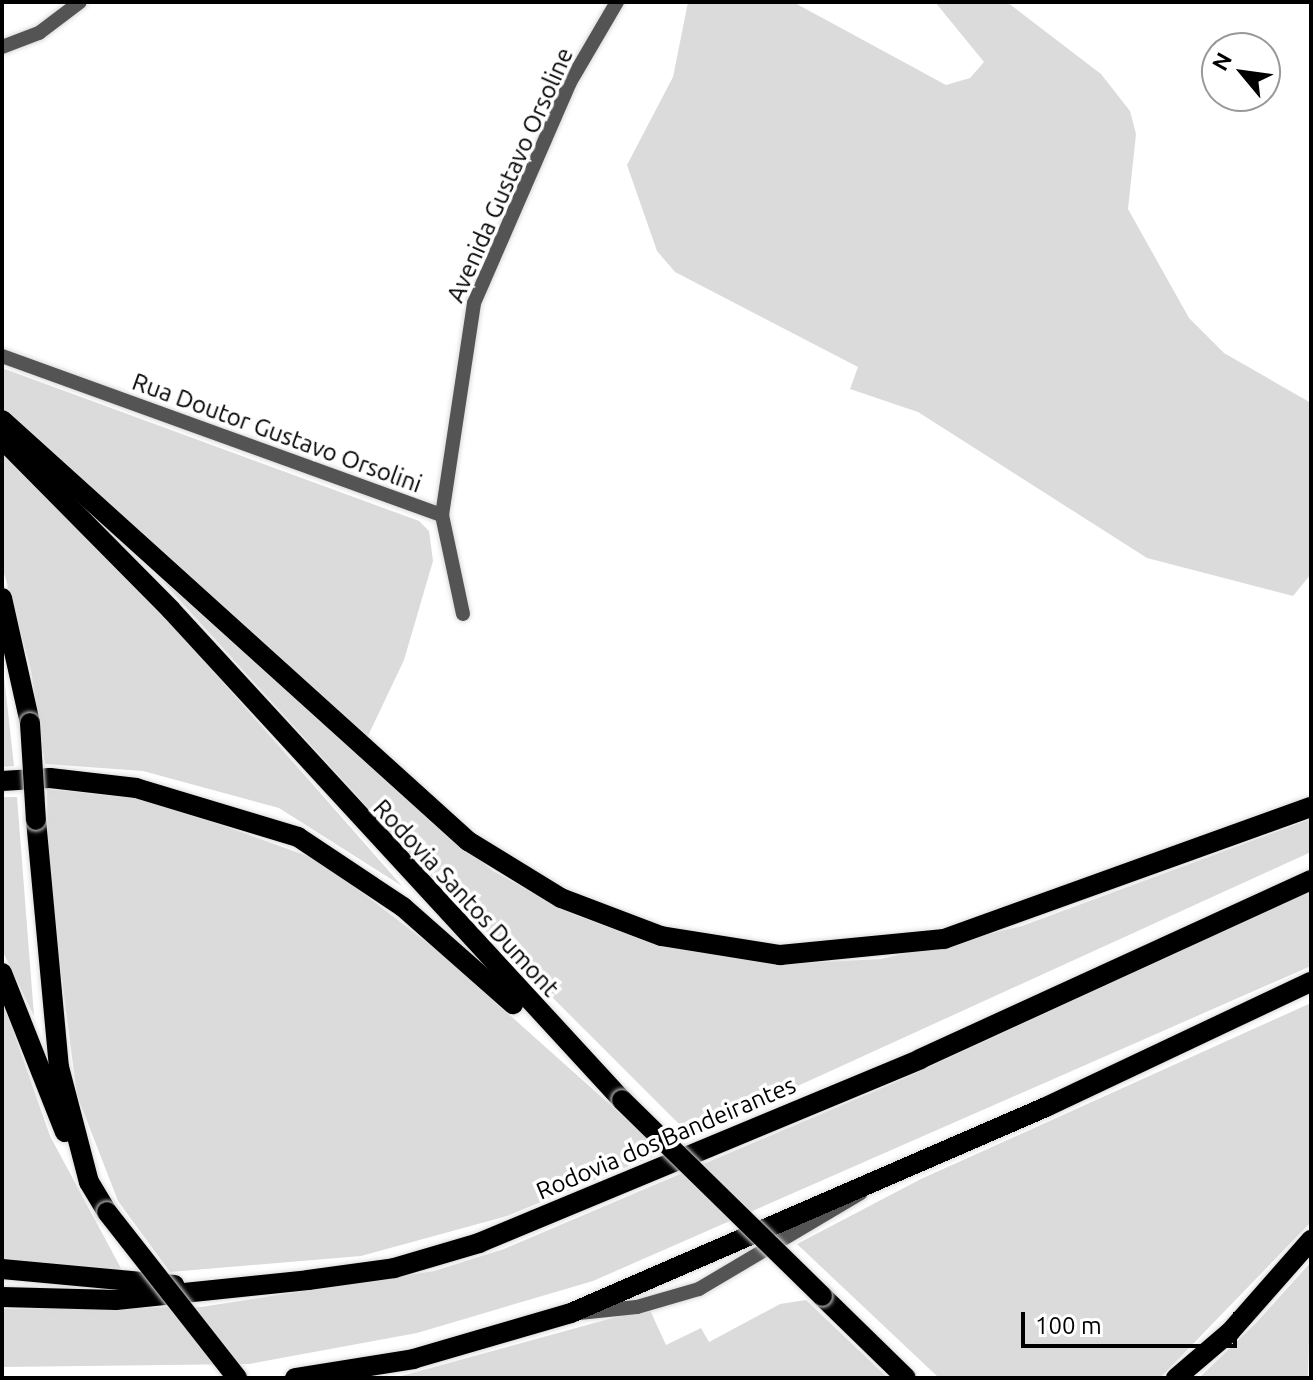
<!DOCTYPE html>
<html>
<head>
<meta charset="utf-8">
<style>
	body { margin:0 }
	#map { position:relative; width:1313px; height:1380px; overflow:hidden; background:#fff; font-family:Ubuntu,sans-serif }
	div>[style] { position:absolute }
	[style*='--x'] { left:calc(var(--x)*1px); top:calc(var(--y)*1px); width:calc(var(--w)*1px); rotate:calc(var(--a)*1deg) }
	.green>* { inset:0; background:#dbdbdb }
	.roads { filter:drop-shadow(0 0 2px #dbdbdb) drop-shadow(0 0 2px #dbdbdb) }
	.minor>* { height:14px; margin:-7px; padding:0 7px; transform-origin:7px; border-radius:7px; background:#545454 }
	.highway>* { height:20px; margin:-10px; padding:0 10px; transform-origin:10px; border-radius:10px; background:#000 }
	.bridges { filter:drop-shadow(0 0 2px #dbdbdb) drop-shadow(0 0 2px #dbdbdb) }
	.highway-bridge>* { height:20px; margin:-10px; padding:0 10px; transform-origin:10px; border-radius:10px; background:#000 }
	span { translate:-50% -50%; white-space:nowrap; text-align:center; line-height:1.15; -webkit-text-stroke:7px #fff; paint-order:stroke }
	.street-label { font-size:24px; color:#000 }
	.frame { position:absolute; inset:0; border:4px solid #000; pointer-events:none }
	.north { position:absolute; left:1201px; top:32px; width:80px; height:80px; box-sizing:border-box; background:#fff; border:2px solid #999; border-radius:50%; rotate:299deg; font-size:22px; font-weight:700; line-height:32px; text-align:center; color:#000 }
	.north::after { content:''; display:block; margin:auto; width:28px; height:36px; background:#000; clip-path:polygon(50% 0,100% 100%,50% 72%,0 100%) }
	.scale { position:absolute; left:1021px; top:1312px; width:216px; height:36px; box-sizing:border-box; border:4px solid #000; border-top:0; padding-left:10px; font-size:24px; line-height:28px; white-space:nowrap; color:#000; -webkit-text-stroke:6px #fff; paint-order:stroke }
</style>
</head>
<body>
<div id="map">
	<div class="green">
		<div style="clip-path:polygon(688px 2px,793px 2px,946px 85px,970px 78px,984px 62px,935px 2px,1007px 2px,1101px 74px,1130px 111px,1136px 134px,1128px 209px,1189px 318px,1224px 353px,1311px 403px,1311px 574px,1293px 596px,1147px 558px,918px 412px,850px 389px,858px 367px,675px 272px,657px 251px,627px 165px,673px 77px)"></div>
		<div style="clip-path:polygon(2px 368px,419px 521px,429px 531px,433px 561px,404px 660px,366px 740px,2px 408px)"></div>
		<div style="clip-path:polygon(2px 451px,191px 646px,402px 886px,279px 808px,143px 771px,45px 764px,31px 670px,2px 566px)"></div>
		<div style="clip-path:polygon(156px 574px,493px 871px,570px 913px,651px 943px,786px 964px,881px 959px,1022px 926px,1311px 819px,1311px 852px,690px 1135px,415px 860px)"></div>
		<div style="clip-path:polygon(2px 658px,14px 766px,2px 767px)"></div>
		<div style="clip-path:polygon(47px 789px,152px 800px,321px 861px,438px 951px,663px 1152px,507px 1216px,361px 1256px,170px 1272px,118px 1201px,77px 1095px,48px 873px)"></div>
		<div style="clip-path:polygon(2px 797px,17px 797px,34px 1016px,2px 950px)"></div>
		<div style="clip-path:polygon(1311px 891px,1311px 966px,593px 1281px,417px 1333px,249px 1364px,2px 1367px,2px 1309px,201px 1307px,434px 1271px,504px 1249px,894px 1083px)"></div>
		<div style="clip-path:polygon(2px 999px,50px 1136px,124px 1274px,2px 1260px)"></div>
		<div style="clip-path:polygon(1311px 1003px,1311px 1222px,1160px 1378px,939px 1378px,797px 1244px,921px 1179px)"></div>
		<div style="clip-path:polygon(1311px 1262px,1308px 1378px,1199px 1378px,1255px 1324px)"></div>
		<div style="clip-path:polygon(806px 1300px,888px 1378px,394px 1378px,649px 1308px,666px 1345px,701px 1328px,709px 1342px,780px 1304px)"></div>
	</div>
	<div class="roads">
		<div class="minor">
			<div style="--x:2;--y:47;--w:40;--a:-21"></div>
			<div style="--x:39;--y:33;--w:51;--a:-37.1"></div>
			<div style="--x:2;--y:356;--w:468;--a:19.9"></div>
			<div style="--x:463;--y:614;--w:101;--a:-102"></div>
			<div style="--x:442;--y:515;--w:214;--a:-81.4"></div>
			<div style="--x:474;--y:303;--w:239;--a:-66.5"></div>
			<div style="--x:569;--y:84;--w:95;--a:-59.7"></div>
			<div style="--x:579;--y:1313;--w:58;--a:-5.9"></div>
			<div style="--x:637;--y:1307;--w:65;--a:-16.2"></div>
			<div style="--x:699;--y:1289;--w:188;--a:-30.7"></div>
		</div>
		<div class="highway">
			<div style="--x:2;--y:420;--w:628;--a:42.1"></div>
			<div style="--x:468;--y:841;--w:109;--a:31.5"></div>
			<div style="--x:561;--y:898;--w:107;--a:20.8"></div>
			<div style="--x:661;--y:936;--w:121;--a:9.1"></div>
			<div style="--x:780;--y:955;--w:165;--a:-5.6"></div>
			<div style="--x:944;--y:939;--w:390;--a:-19.8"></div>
			<div style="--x:2;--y:439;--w:240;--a:45.3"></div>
			<div style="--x:171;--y:610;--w:666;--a:47.37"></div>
			<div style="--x:2;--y:598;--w:128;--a:77.4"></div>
			<div style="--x:2;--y:781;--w:48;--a:-3.6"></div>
			<div style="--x:50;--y:778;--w:87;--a:6.6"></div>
			<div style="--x:136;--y:788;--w:169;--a:16.8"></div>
			<div style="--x:298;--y:837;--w:126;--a:33.7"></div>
			<div style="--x:403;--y:907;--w:147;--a:41.4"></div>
			<div style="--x:36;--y:820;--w:248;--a:84.7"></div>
			<div style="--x:59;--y:1067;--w:119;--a:75.4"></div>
			<div style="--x:89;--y:1182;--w:35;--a:59"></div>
			<div style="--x:2;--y:973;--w:171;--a:68.4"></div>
			<div style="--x:2;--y:1269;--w:173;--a:5.3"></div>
			<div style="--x:822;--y:1296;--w:117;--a:44.3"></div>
			<div style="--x:2;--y:1297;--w:114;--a:1.5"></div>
			<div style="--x:116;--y:1300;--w:193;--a:-5.9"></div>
			<div style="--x:308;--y:1280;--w:87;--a:-7.9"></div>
			<div style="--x:394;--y:1268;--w:89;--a:-16.4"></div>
			<div style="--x:479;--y:1243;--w:478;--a:-22.6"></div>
			<div style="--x:920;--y:1059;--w:430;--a:-24.6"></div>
			<div style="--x:295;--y:1378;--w:120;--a:-9.1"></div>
			<div style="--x:413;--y:1359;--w:165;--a:-16.2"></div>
			<div style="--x:571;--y:1313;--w:518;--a:-23.45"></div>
			<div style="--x:1046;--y:1107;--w:293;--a:-25.3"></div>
			<div style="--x:1176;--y:1378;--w:71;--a:-40.4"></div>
			<div style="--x:1230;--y:1332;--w:123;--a:-48.6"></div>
		</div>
	</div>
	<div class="bridges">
		<div class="highway-bridge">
			<div style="--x:30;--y:723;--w:97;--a:86.5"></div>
			<div style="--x:622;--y:1100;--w:280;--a:44.4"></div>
			<div style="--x:107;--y:1212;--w:211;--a:51.9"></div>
		</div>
	</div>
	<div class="street-label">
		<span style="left:510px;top:175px;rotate:-66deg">Avenida Gustavo Orsoline</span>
		<span style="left:277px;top:433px;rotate:20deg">Rua Doutor Gustavo Orsolini</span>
		<span style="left:466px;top:898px;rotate:47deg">Rodovia Santos Dumont</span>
		<span style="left:666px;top:1138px;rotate:-23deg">Rodovia dos Bandeirantes</span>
	</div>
	<div class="frame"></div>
	<div class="north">N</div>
	<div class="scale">100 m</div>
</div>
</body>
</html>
